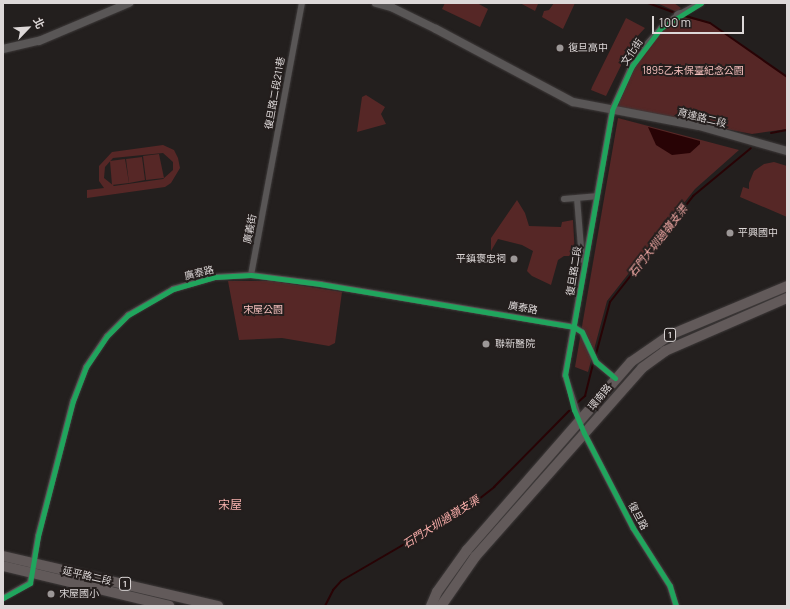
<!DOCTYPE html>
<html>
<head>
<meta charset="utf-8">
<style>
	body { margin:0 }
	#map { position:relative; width:790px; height:609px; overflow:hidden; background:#231f1e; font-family:Manrope,"Noto Sans TC",sans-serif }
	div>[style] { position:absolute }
	.green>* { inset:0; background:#562726 }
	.water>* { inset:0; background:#280305 }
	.stream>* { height:2px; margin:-1px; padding:0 1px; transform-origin:1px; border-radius:1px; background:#280305 }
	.roads { filter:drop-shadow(0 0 1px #3e3a3a) drop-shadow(0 0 1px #3e3a3a) }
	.minor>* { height:6px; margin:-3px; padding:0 3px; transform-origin:3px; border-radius:3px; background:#595656 }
	.tertiary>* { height:8px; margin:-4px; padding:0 4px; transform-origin:4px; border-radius:4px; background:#595656 }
	.primary>* { height:10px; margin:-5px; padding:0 5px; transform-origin:5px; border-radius:5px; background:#625a5a }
	.cycleway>* { height:5px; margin:-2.5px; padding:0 2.5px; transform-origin:2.5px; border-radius:2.5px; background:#20a55d }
	.dots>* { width:11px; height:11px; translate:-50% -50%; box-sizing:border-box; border:2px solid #241e1d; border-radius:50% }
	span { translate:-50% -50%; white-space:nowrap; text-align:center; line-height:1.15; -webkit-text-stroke:4px #241e1d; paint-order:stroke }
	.shield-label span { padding:1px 3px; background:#241e1d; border:1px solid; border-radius:3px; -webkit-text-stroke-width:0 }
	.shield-label { font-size:9px; color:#ddd8d8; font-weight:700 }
	.poi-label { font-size:10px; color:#ddd8d8 }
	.left { translate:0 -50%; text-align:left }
	.right { translate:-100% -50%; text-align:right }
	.street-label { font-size:10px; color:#ddd8d8 }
	.park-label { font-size:10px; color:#f6c1be }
	.water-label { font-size:11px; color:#feb1ad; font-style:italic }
	.quarter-label { font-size:12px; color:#f5b1ad }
	.frame { position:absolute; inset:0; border:4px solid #ddd8d8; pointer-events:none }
	.north { position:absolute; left:8px; top:8px; width:40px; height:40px; -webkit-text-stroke:3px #241e1d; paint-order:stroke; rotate:65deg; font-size:11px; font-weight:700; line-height:16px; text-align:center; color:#ddd8d8 }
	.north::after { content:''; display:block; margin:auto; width:14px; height:18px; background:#ddd8d8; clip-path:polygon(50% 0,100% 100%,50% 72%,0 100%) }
	.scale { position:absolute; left:652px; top:16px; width:92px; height:18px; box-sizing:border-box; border:2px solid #ddd8d8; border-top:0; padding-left:5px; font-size:12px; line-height:14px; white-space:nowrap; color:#ddd8d8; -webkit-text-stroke:3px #241e1d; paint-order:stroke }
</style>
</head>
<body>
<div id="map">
	<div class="green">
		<i style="clip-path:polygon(445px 3px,477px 3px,488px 9px,480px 27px,442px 9px)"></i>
		<i style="clip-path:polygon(520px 3px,537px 3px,538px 4px,535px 11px)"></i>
		<i style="clip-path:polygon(554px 3px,575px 3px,563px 29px,542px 17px,544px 11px,549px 10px)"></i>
		<i style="clip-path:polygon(657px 3px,674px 3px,681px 8px,677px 12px)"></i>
		<i style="clip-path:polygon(682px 17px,710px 23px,787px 77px,787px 129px,752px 134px,617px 108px,632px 66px,661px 28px)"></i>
		<i style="clip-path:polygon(626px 18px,645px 28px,633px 41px,606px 96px,591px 90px,592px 87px)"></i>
		<i style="clip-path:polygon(366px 95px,385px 107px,381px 114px,386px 124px,357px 132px,362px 97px)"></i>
		<i style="clip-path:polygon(618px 118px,739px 150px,695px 189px,607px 301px,588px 372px,575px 367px)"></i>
		<i style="clip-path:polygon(evenodd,163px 145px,174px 150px,178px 158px,180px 168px,171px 183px,165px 187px,87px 198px,87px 190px,104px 188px,99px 181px,99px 166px,112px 152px,163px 145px,163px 153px,173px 162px,173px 170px,163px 179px,114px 186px,104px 178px,105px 167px,113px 158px,163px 153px)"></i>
		<i style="clip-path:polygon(159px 154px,164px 178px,146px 180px,143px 156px)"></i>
		<i style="clip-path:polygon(142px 157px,145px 180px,129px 183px,126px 159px)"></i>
		<i style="clip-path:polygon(125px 159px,129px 183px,112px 185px,110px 161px)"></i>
		<i style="clip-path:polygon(774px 162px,787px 166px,787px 217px,740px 197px,743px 187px,749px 189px,749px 183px,754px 171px,764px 164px)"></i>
		<i style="clip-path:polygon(517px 200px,525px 213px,529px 226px,561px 227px,562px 222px,573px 220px,575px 256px,564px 256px,558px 260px,551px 285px,532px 276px,527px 271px,533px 251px,522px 245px,498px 239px,491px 251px,491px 238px)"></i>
		<i style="clip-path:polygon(228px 281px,272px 281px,342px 292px,335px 343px,329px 346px,282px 338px,239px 340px)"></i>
	</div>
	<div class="water">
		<i style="clip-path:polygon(648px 127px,700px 141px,700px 144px,690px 153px,672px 155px,656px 145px)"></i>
	</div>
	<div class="stream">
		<i style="left:648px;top:3px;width:30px;rotate:20deg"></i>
		<i style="left:682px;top:15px;width:29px;rotate:16deg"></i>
		<i style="left:710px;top:23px;width:94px;rotate:35deg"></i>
		<i style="left:771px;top:133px;width:16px;rotate:-11deg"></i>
		<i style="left:596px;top:354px;width:54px;rotate:-74.9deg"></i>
		<i style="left:610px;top:302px;width:135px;rotate:-51.9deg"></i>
		<i style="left:693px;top:196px;width:75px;rotate:-39.6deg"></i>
		<i style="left:577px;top:403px;width:11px;rotate:-41deg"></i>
		<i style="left:585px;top:396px;width:34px;rotate:-76deg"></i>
		<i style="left:325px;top:606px;width:18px;rotate:-63deg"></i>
		<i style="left:333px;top:590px;width:12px;rotate:-48deg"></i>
		<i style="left:341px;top:581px;width:149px;rotate:-30.2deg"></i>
		<i style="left:470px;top:506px;width:31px;rotate:-38deg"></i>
		<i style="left:494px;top:487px;width:107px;rotate:-45.4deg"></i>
	</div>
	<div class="roads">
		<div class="minor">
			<i style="left:680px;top:14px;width:24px;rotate:-28deg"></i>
			<i style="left:577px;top:198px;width:62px;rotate:85.4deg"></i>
			<i style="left:564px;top:199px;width:32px;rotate:-5deg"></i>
			<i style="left:251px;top:275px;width:277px;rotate:-79.4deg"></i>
			<i style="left:580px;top:422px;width:49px;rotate:-107.7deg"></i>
			<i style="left:565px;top:375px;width:269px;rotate:-79.9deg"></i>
			<i style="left:612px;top:110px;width:44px;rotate:-65.8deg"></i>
			<i style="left:630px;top:70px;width:23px;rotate:-59deg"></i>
			<i style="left:642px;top:50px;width:29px;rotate:-49deg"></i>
			<i style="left:661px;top:28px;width:21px;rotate:-37deg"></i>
			<i style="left:584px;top:433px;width:107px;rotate:62.7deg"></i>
			<i style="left:633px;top:528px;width:69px;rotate:57.5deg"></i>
			<i style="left:670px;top:586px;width:21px;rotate:73deg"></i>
			<i style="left:3px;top:598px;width:31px;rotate:-29deg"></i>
			<i style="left:30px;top:583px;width:48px;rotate:-80.3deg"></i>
			<i style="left:38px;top:536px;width:139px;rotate:-75.5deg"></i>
			<i style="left:73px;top:401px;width:36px;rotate:-69deg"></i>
			<i style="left:86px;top:367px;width:37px;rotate:-56deg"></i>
			<i style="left:107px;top:336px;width:30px;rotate:-45deg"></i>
			<i style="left:128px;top:315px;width:52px;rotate:-30deg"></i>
			<i style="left:173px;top:289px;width:44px;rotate:-15.9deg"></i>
			<i style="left:215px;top:277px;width:36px;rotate:-3deg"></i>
			<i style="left:251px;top:275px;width:70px;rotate:7.4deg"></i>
			<i style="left:320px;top:284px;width:258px;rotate:9.6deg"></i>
			<i style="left:574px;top:327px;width:9px;rotate:32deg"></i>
			<i style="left:582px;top:332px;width:33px;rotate:65deg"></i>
			<i style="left:596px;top:362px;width:25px;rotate:40deg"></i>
		</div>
		<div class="tertiary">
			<i style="left:376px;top:3px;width:16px;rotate:15deg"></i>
			<i style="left:391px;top:7px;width:50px;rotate:26.1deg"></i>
			<i style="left:436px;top:29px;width:155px;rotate:28.1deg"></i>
			<i style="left:573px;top:102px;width:128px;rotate:10.8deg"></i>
			<i style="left:699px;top:126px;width:91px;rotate:15.9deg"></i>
			<i style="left:678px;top:15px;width:2px;rotate:-27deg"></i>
			<i style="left:3px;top:49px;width:37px;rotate:-13deg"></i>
			<i style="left:39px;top:41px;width:98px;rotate:-22.9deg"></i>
		</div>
		<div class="primary">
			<i style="left:3px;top:556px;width:221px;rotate:13.1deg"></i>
			<i style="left:3px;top:566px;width:171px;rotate:13.5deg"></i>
			<i style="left:431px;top:606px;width:15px;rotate:-67deg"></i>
			<i style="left:437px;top:592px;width:52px;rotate:-54.5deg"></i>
			<i style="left:467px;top:550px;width:249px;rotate:-48.9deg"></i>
			<i style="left:631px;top:362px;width:47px;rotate:-34.7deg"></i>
			<i style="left:670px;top:335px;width:127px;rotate:-22.7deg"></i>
			<i style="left:441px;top:606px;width:60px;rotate:-55.2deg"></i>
			<i style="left:475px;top:557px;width:252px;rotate:-48.5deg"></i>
			<i style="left:642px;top:368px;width:29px;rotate:-36deg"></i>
			<i style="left:665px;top:351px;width:133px;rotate:-23.5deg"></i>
		</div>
	</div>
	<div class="cycleway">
		<i style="left:3px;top:598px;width:31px;rotate:-29deg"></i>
		<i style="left:30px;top:583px;width:48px;rotate:-80.3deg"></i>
		<i style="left:38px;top:536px;width:139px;rotate:-75.5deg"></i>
		<i style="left:73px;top:401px;width:36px;rotate:-69deg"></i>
		<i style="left:86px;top:367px;width:37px;rotate:-56deg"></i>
		<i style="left:107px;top:336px;width:30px;rotate:-45deg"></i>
		<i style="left:128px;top:315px;width:52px;rotate:-30deg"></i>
		<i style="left:173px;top:289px;width:44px;rotate:-15.9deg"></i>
		<i style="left:215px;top:277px;width:36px;rotate:-3deg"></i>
		<i style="left:251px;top:275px;width:70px;rotate:7.4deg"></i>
		<i style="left:320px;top:284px;width:258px;rotate:9.6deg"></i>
		<i style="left:574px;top:327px;width:9px;rotate:32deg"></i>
		<i style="left:582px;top:332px;width:33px;rotate:65deg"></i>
		<i style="left:596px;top:362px;width:25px;rotate:40deg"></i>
		<i style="left:676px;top:606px;width:21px;rotate:-107deg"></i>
		<i style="left:670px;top:586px;width:69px;rotate:-122.5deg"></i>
		<i style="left:633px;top:528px;width:107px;rotate:-117.3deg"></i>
		<i style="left:584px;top:433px;width:25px;rotate:-113deg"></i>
		<i style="left:574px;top:410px;width:36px;rotate:-104deg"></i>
		<i style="left:565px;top:375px;width:269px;rotate:-79.9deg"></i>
		<i style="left:612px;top:110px;width:48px;rotate:-65.6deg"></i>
		<i style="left:632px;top:66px;width:48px;rotate:-52.7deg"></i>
		<i style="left:661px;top:28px;width:47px;rotate:-32deg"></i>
	</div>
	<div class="dots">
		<i style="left:560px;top:48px;background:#9c9797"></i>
		<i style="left:730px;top:233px;background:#9c9797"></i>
		<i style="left:514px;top:259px;background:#9c9797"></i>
		<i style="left:486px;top:344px;background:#9c9797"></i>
		<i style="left:51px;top:594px;background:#9c9797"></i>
	</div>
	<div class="shield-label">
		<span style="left:670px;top:335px">1</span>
		<span style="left:125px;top:584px">1</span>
	</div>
	<div class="poi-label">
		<span class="left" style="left:568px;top:48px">復旦高中</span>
		<span class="left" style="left:738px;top:233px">平興國中</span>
		<span class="right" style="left:506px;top:259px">平鎮褒忠祠</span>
		<span class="left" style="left:495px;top:344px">聯新醫院</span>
		<span class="left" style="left:59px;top:594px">宋屋國小</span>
	</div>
	<div class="street-label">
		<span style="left:632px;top:52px;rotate:-56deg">文化街</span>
		<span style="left:275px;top:93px;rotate:-80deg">復旦路二段211巷</span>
		<span style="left:702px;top:118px;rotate:14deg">育達路二段</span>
		<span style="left:250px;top:229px;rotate:-79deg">廣義街</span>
		<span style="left:574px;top:271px;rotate:-81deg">復旦路二段</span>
		<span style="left:199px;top:273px;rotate:-14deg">廣泰路</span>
		<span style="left:523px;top:308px;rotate:10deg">廣泰路</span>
		<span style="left:600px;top:397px;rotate:-51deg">環南路</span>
		<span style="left:638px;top:516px;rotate:62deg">復旦路</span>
		<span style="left:87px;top:576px;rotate:13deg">延平路二段</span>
	</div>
	<div class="park-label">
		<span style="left:693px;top:71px">1895乙未保臺紀念公園</span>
		<span style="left:263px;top:310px">宋屋公園</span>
	</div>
	<div class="water-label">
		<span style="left:658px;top:241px;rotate:-52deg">石門大圳過嶺支渠</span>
		<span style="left:441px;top:522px;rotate:-32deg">石門大圳過嶺支渠</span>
	</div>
	<div class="quarter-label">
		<span style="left:230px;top:505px">宋屋</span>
	</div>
	<div class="frame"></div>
	<div class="north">北</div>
	<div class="scale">100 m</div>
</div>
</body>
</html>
